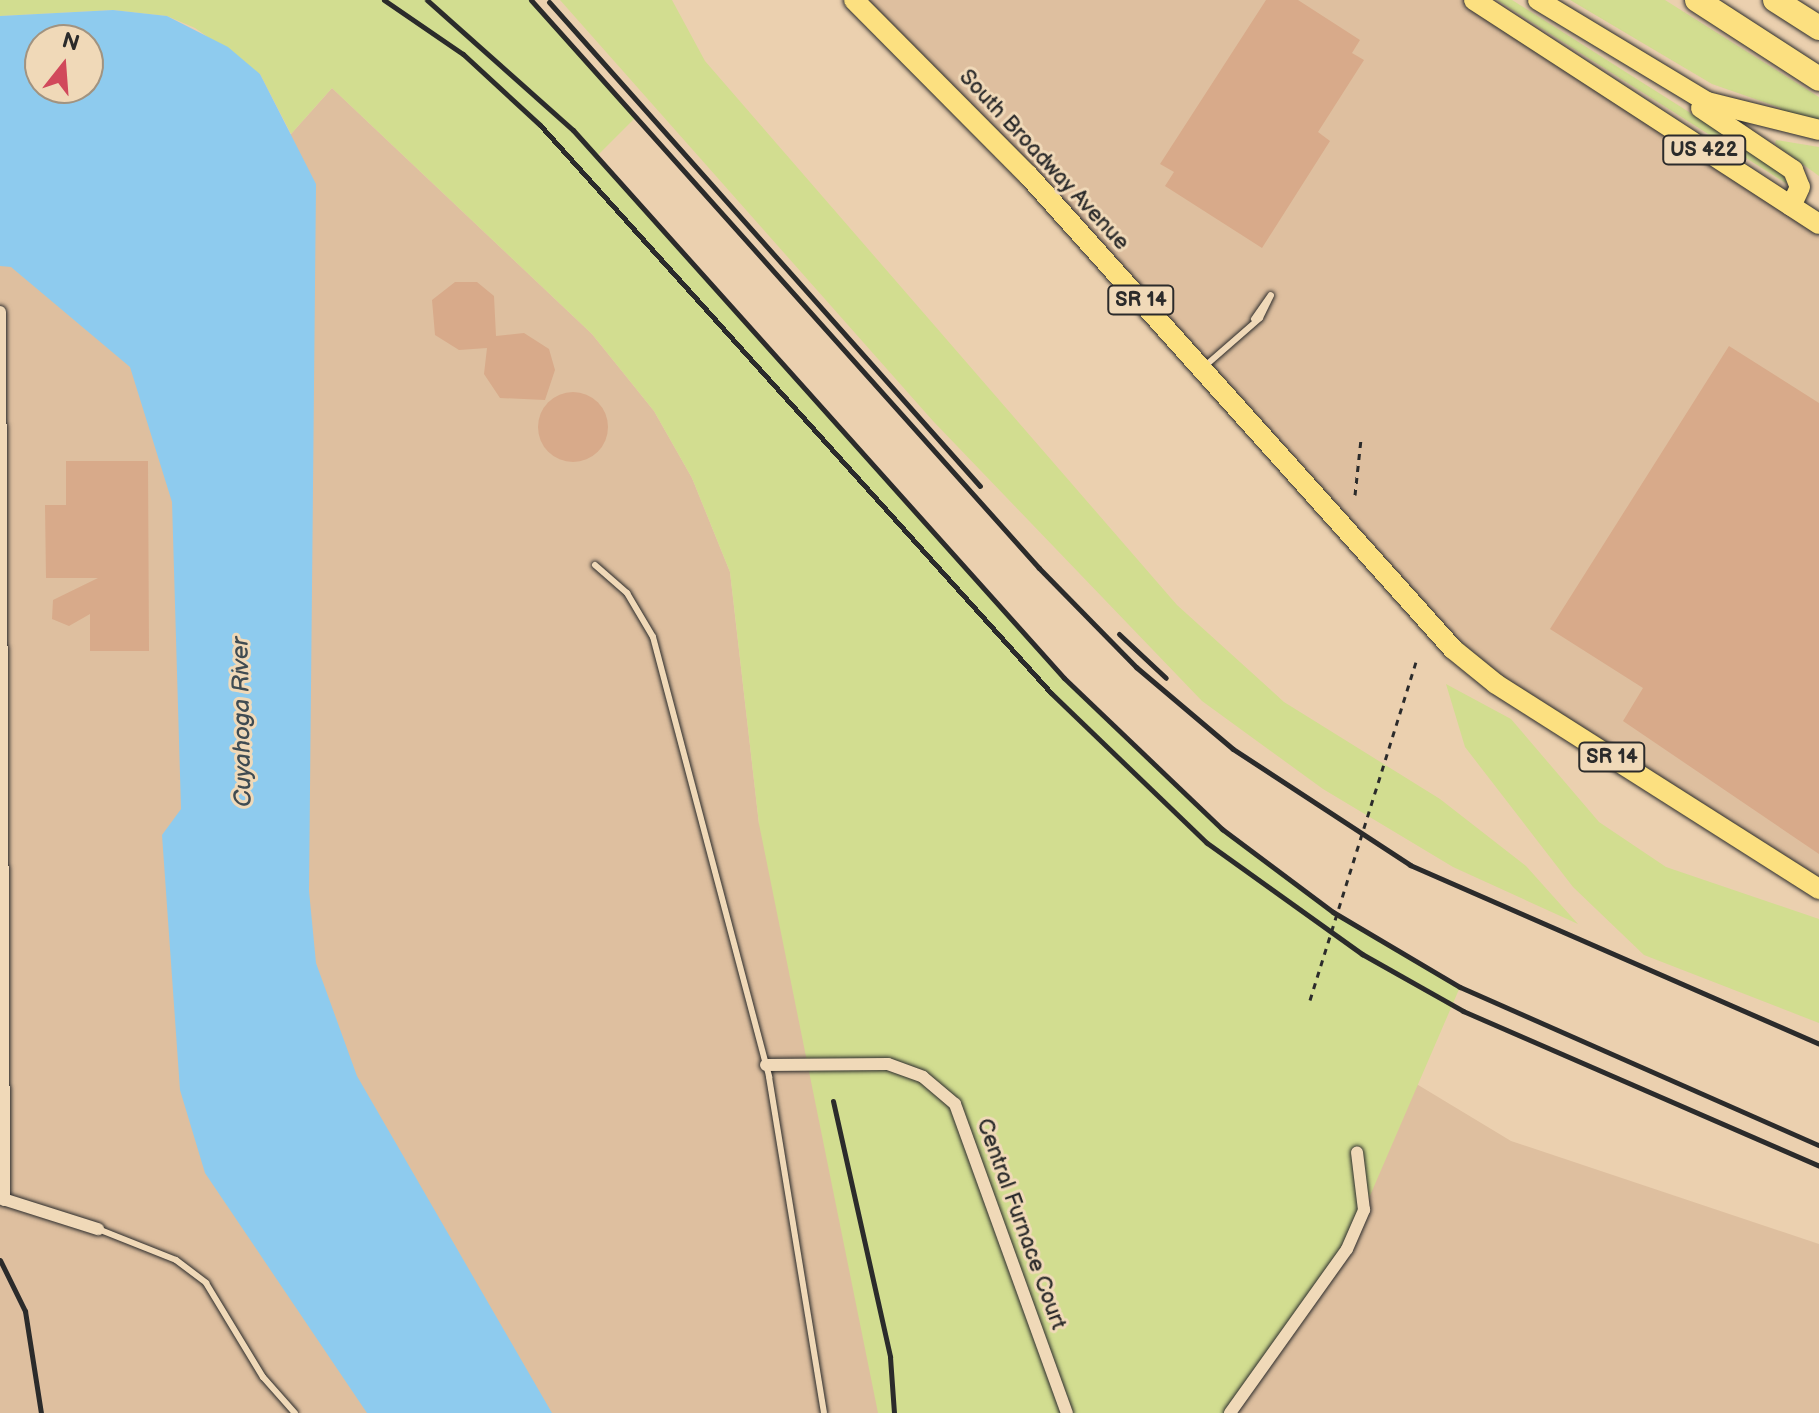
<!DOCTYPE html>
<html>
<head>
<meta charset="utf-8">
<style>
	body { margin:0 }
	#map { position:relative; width:1819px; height:1413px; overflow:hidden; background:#ebd0af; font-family:"Balsamiq Sans",sans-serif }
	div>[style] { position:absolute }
	.built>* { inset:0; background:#debf9f }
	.green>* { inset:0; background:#d2dd90 }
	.water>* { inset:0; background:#8ecbee }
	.building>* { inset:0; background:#d8aa8a }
	.round { border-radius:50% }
	.path>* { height:3px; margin-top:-1.5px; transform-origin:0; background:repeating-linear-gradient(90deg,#2b2b2b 0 6px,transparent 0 12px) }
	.roads { filter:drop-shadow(0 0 2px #2b2b2b) drop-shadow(0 0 2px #2b2b2b) }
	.lane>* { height:6px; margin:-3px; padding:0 3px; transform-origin:3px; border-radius:3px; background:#f0d9b8 }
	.street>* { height:12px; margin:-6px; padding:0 6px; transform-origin:6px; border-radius:6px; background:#f0d9b8 }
	.primary>* { height:20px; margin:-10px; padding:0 10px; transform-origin:10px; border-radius:10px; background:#fce080 }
	.highway>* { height:24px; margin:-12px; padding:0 12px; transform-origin:12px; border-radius:12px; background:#fce080 }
	.rail>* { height:5px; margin:-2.5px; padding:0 2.5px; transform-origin:2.5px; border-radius:2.5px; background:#2b2b2b }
	.path-bridge>* { height:3px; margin-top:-1.5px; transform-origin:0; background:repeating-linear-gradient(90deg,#2b2b2b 0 6px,transparent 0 12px) }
	span { translate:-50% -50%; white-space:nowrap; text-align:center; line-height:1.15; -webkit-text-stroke:6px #f0d9b8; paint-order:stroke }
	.shield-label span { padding:2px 6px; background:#f0d9b8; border:2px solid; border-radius:6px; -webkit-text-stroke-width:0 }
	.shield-label { font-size:20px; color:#2b2b2b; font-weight:700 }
	.street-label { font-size:22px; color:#2b2b2b }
	.water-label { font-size:24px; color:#3f4b52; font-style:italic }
	.north { position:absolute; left:24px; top:24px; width:80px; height:80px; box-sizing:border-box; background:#f0d9b8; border:2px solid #a19380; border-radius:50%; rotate:17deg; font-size:22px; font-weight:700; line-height:32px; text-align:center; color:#2b2b2b }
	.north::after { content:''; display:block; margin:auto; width:28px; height:36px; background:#d1495b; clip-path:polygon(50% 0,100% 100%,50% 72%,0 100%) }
</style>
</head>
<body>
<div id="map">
	<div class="built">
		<i style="clip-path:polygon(854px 0,1474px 0,1819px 224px,1819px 889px,1496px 684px)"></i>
		<i style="clip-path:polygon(332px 88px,592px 334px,654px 411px,692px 478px,730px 572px,759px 824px,1133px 913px,1511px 1141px,1819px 1244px,1819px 1413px,0 1413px,0 266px,291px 134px)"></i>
	</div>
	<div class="green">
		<i style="clip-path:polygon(0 0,530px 0,635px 118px,596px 157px,1064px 678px,1222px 829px,1333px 912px,1460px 987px,1347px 1249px,1230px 1413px,878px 1413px,759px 824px,730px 572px,692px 478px,654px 411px,592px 334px,332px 88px,291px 134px,260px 74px,195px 28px,167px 16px,113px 10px,0 16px)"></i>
		<i style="clip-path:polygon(560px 0,672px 0,705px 61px,1177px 605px,1284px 702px,1440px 799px,1526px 866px,1578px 924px,1453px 867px,1323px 789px,1202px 701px,933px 421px)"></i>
		<i style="clip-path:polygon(1497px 0,1512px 0,1782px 171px,1787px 184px)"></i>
		<i style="clip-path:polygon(1570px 0,1665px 0,1819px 97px,1819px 121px,1780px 114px,1781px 108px,1712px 84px)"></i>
		<i style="clip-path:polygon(1776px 140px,1819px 147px,1819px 176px,1775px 144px)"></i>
		<i style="clip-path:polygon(1446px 684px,1511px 719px,1599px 822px,1666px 867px,1819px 919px,1819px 1023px,1644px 955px,1573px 887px,1465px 747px)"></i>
	</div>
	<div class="water">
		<i style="clip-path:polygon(evenodd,113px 10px,167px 16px,228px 47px,260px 74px,316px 184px,309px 891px,316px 963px,357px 1076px,552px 1413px,367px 1413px,205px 1173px,180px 1090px,162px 835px,181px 809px,172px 502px,130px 367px,11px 267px,0 266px,0 16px,113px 10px,40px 40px,88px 40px,88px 88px,40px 88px,40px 40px)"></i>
	</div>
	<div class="building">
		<i style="clip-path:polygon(1266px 0,1298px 0,1360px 40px,1352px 53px,1364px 60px,1318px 132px,1330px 141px,1262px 248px,1165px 186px,1174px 172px,1160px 164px)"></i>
		<i style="clip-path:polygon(455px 282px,477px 282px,494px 296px,496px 336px,524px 333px,549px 349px,555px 370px,545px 400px,500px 398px,484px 374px,487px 348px,459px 350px,435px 335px,432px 300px)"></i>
		<i style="clip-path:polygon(1729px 346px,1819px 403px,1819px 854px,1623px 721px,1643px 688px,1550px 629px)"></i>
		<i class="round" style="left:538px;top:392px;width:70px;height:70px"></i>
		<i style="clip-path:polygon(66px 461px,148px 461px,149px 651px,90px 651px,90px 614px,69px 626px,52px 619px,53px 600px,98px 578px,46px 578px,45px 505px,66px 505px)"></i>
	</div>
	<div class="path">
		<i style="left:1355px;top:495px;width:56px;rotate:-83.9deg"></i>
	</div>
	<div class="roads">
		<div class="lane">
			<i style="left:1254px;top:319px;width:29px;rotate:-55deg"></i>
			<i style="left:1205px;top:366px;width:73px;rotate:-41.1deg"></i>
			<i style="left:1260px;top:318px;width:25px;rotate:-64deg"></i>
			<i style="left:595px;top:565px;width:43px;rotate:41.2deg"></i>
			<i style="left:627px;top:593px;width:51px;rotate:59.4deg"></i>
			<i style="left:653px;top:637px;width:455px;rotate:75.2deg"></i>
			<i style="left:769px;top:1077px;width:340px;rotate:80.7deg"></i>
			<i style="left:98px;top:1229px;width:84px;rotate:21.7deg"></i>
			<i style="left:176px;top:1260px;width:38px;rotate:37deg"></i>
			<i style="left:206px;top:1283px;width:110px;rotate:58.8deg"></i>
			<i style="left:263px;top:1377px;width:48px;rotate:48.4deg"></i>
		</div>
		<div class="street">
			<i style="left:0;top:312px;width:888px;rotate:89.74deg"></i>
			<i style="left:766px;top:1065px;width:122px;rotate:-0.5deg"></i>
			<i style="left:888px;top:1064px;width:37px;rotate:20deg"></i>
			<i style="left:923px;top:1077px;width:42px;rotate:40.2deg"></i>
			<i style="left:955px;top:1104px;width:329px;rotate:70.1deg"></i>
			<i style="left:0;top:1198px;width:103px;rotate:17.6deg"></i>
			<i style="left:1230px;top:1413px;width:201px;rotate:-54.5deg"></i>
			<i style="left:1347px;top:1249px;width:43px;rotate:-66.4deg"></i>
			<i style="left:1364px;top:1210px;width:58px;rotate:-96.9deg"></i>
		</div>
		<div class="primary">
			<i style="left:854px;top:0;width:247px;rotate:45.2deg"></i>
			<i style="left:1028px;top:175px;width:637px;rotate:48.12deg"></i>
			<i style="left:1453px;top:649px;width:55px;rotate:39.1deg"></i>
			<i style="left:1496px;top:684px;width:383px;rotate:32.4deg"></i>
			<i style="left:1474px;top:0;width:411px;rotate:33deg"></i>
			<i style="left:1538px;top:0;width:197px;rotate:31.1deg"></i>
			<i style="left:1707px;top:102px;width:115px;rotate:14deg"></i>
			<i style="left:1701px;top:108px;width:111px;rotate:34deg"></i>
			<i style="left:1793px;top:170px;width:18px;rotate:68deg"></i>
			<i style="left:1800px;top:187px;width:21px;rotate:115deg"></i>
		</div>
		<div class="highway">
			<i style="left:1697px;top:0;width:145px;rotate:32.9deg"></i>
			<i style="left:1775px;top:0;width:52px;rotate:32.5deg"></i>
		</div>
	</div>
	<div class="rail">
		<i style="left:384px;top:0;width:96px;rotate:34.4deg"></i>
		<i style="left:463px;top:54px;width:105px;rotate:42.7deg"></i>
		<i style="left:540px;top:125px;width:764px;rotate:48.02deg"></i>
		<i style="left:1051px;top:693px;width:216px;rotate:43.9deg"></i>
		<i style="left:1207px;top:843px;width:191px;rotate:35.6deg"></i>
		<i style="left:1362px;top:954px;width:116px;rotate:29.4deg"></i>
		<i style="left:1463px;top:1011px;width:388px;rotate:23.5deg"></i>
		<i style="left:427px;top:0;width:195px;rotate:41.7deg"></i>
		<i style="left:573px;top:130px;width:736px;rotate:48.14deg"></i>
		<i style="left:1064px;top:678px;width:219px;rotate:43.7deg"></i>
		<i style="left:1222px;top:829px;width:139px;rotate:36.8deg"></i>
		<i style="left:1333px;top:912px;width:147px;rotate:30.6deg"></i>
		<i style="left:1460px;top:987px;width:392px;rotate:23.8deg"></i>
		<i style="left:531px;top:0;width:762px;rotate:48.19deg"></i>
		<i style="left:1039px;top:568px;width:139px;rotate:45.6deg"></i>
		<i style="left:1136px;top:667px;width:127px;rotate:40.2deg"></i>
		<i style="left:1233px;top:749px;width:212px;rotate:33.2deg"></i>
		<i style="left:1410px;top:865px;width:446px;rotate:23.6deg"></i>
		<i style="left:549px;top:2px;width:648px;rotate:48.32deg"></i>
		<i style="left:1119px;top:634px;width:64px;rotate:43.1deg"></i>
		<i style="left:833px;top:1101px;width:262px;rotate:77.4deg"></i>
		<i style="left:890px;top:1357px;width:56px;rotate:85.9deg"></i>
		<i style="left:0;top:1260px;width:57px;rotate:63.9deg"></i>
		<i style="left:25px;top:1311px;width:103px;rotate:81.1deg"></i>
	</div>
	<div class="path-bridge">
		<i style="left:1310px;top:1000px;width:357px;rotate:-72.6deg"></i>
	</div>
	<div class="shield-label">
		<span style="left:1704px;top:150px">US 422</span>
		<span style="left:1141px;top:300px">SR 14</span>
		<span style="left:1612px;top:757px">SR 14</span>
	</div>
	<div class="street-label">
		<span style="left:1044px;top:160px;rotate:47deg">South Broadway Avenue</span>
		<span style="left:1021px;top:1224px;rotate:70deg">Central Furnace Court</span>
	</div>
	<div class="water-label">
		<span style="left:242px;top:722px;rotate:-91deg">Cuyahoga River</span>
	</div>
	<div class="north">N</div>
</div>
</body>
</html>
